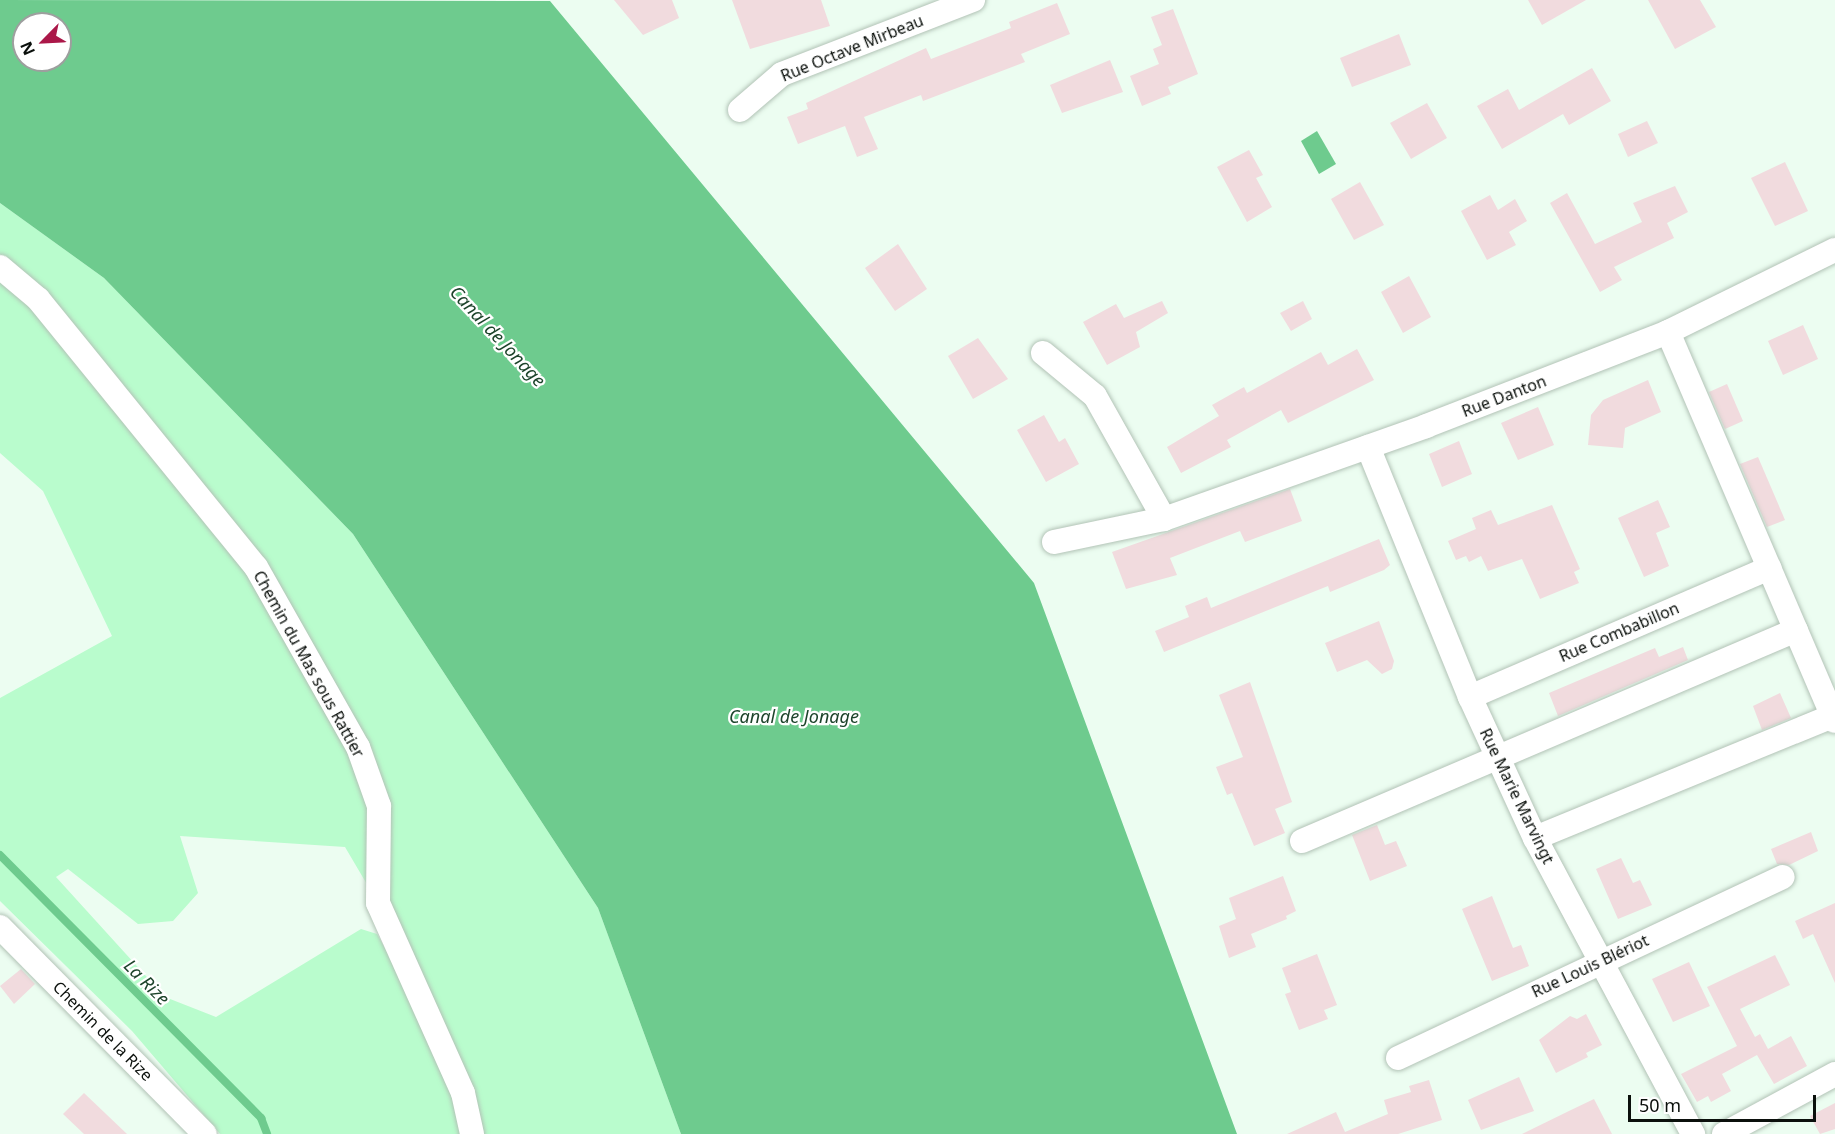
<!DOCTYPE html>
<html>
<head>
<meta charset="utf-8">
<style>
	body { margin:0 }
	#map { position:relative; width:1835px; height:1134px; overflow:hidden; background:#ecfdf1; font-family:"Noto Sans",sans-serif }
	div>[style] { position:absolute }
	.green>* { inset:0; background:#b9fccd }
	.water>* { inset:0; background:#6ecb8e }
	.stream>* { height:8px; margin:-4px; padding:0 4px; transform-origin:4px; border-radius:4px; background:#6ecb8e }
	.building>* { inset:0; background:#f1dbde }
	.roads { filter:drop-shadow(0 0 2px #b2c3b6) drop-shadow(0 0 2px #b2c3b6) }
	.street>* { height:24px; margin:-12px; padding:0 12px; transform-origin:12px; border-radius:12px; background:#fff }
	span { translate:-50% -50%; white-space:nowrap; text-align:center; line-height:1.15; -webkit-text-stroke:4.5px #fff; paint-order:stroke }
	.street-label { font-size:16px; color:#0b100c }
	.water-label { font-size:18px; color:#1d442b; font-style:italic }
	.north { position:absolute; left:12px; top:12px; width:60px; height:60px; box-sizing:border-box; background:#fff; border:2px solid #9d9f9e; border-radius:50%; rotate:246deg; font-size:16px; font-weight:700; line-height:24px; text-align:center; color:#0b100c }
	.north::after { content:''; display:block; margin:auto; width:21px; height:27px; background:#ab1849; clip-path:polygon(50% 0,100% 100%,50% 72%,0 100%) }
	.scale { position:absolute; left:1628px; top:1095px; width:188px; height:27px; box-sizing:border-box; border:3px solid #0b100c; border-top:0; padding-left:8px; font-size:18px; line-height:21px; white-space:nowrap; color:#0b100c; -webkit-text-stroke:4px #fff; paint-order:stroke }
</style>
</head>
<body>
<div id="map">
	<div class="green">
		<i style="clip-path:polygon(0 203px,104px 278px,353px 534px,598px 908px,681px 1134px,472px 1134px,378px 903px,345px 847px,180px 836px,198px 893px,173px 921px,138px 924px,68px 869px,56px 877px,165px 997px,216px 1017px,361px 929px,377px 934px,407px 987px,457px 1108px,463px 1134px,220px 1134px,132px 1031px,0 901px,0 698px,112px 636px,43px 491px,0 453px)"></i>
	</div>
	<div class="water">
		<i style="clip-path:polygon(evenodd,0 0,550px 1px,1034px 583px,1237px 1134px,681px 1134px,598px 908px,353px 534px,104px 278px,0 203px,0 0,24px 24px,60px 24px,60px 60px,24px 60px,24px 24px)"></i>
		<i style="clip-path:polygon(1317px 131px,1336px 164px,1319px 174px,1301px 141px)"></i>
	</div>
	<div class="stream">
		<i style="left:0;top:855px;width:371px;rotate:45.2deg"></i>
		<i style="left:261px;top:1118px;width:17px;rotate:69deg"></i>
	</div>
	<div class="building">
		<i style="clip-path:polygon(614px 0,672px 0,679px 18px,643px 35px)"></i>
		<i style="clip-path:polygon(732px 0,821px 0,830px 26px,750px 49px)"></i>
		<i style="clip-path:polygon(1528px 0,1586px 0,1542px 25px)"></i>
		<i style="clip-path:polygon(1648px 0,1700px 0,1716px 27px,1675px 49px)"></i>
		<i style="clip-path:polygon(1057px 3px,1070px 34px,1021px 54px,1025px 62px,923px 101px,921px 95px,864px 117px,878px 149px,857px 157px,845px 126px,798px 144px,787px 117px,808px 109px,806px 103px,926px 48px,931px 59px,1011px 28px,1009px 22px)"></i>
		<i style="clip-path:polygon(1173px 9px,1198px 74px,1168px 87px,1171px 94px,1142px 106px,1130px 76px,1159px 64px,1153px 49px,1162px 45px,1151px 17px)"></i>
		<i style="clip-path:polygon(1399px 34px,1411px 65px,1352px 87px,1340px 58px)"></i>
		<i style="clip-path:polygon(1110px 60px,1123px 92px,1062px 113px,1050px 85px)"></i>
		<i style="clip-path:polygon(1592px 68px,1611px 101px,1569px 125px,1563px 114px,1502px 149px,1477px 106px,1508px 89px,1519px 110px)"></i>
		<i style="clip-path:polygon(1427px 103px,1447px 138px,1411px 159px,1390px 123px)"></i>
		<i style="clip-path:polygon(1647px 121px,1658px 143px,1628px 157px,1618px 134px)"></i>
		<i style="clip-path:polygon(1249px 150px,1263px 175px,1256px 178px,1272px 207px,1247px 222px,1217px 167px)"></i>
		<i style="clip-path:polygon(1785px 162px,1808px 211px,1775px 226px,1751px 178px)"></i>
		<i style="clip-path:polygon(1360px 182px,1384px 225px,1354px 240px,1331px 199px)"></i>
		<i style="clip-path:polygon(1675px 186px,1688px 212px,1667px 223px,1674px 238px,1614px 267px,1622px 280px,1600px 292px,1550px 203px,1567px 193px,1595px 244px,1642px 222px,1633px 203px)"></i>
		<i style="clip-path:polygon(1490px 195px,1498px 210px,1515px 199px,1527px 221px,1509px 232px,1516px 245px,1487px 260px,1461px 211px)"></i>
		<i style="clip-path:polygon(898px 244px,927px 289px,895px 311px,865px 268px)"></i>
		<i style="clip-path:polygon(1409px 276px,1431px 317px,1403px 333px,1381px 292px)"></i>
		<i style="clip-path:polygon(1162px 301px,1168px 313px,1136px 332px,1140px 347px,1107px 365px,1083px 322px,1116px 304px,1124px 318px)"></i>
		<i style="clip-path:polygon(1303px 301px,1312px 319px,1291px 331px,1280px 313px)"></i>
		<i style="clip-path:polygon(1803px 325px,1818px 359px,1783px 375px,1768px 341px)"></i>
		<i style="clip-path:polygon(978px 338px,1008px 379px,973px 399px,948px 356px)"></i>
		<i style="clip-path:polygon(1357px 349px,1374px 380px,1288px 423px,1281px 410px,1227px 440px,1231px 447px,1181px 473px,1167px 447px,1219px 416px,1212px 405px,1244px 387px,1247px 393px,1321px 352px,1328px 365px)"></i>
		<i style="clip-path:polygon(1648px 380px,1661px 412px,1625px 428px,1623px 448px,1588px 445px,1591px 415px,1603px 400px)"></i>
		<i style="clip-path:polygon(1727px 384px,1743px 421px,1725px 429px,1709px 392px)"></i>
		<i style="clip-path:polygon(1538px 407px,1554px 445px,1518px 460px,1501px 423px)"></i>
		<i style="clip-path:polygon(1044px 415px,1059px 442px,1065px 438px,1079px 464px,1046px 482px,1017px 430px)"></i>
		<i style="clip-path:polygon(1459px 441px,1472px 474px,1442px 487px,1429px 454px)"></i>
		<i style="clip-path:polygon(1758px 457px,1785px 520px,1767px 527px,1740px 464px)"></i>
		<i style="clip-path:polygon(1290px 489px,1302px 521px,1245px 542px,1240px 531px,1170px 558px,1177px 575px,1126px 589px,1112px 552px)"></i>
		<i style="clip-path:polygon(1658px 500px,1670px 527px,1656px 533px,1669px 566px,1644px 577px,1618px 518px)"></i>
		<i style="clip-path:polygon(1552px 505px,1580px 569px,1574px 572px,1579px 583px,1540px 599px,1522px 559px,1488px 571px,1481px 556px,1469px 562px,1466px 556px,1456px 560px,1448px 541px,1476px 529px,1472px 518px,1491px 510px,1498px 525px)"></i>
		<i style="clip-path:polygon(1379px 539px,1390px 565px,1384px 570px,1330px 592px,1328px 586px,1164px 652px,1155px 631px,1189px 617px,1185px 606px,1207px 597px,1211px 608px)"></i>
		<i style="clip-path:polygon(1379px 621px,1394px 661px,1392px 669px,1382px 674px,1367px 660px,1337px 672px,1325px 643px)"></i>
		<i style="clip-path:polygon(1683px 647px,1688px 660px,1558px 716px,1549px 693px,1655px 648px,1659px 657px)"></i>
		<i style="clip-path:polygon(1250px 682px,1292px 802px,1275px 809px,1285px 833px,1254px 846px,1232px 793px,1227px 795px,1216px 767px,1243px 757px,1219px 695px)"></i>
		<i style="clip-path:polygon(1780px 693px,1791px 718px,1762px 730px,1753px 706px)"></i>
		<i style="clip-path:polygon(1377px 825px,1385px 845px,1396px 841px,1407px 866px,1370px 881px,1352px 835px)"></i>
		<i style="clip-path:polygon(1811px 832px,1818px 851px,1789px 865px,1777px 864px,1771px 849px)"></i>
		<i style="clip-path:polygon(1621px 858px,1633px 883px,1640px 880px,1652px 905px,1618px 919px,1596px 869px)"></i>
		<i style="clip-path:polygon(1283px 876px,1296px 911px,1286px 916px,1287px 919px,1251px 934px,1256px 947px,1229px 958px,1219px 926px,1236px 919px,1229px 898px)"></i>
		<i style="clip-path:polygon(1492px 896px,1513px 948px,1521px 945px,1529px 966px,1492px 981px,1462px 909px)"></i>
		<i style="clip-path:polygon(1835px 903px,1835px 983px,1813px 934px,1803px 939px,1795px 921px)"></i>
		<i style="clip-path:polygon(1317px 954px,1337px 1005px,1324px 1010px,1328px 1019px,1299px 1030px,1285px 994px,1291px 992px,1282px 968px)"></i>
		<i style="clip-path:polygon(1775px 955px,1790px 985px,1740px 1009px,1755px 1037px,1760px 1034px,1768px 1049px,1791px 1036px,1807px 1066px,1774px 1084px,1757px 1055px,1722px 1074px,1731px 1091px,1711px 1102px,1708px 1096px,1697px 1102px,1681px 1074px,1737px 1046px,1707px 987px)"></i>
		<i style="clip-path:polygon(1689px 962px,1710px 1006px,1673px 1022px,1652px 979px)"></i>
		<i style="clip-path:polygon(21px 969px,35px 984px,14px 1004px,0 986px)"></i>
		<i style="clip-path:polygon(1586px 1014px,1602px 1045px,1586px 1053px,1588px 1057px,1556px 1073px,1539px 1040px,1570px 1016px,1577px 1019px)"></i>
		<i style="clip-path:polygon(1519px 1077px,1534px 1111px,1481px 1130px,1468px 1100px)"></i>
		<i style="clip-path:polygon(1429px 1080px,1442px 1120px,1398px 1134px,1287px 1134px,1336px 1112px,1345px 1132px,1388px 1114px,1384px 1100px,1411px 1092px,1409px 1086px)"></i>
		<i style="clip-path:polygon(84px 1093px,127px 1134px,84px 1134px,63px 1114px)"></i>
		<i style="clip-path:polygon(1594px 1099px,1612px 1134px,1522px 1134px,1571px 1110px)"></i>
		<i style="clip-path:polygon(1835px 1103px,1835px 1129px,1820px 1134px,1810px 1116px)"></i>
	</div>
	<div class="roads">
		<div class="street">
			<i style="left:740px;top:110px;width:55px;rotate:-40.6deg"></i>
			<i style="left:782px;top:74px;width:205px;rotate:-21.2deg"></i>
			<i style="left:0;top:267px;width:50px;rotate:40.1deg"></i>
			<i style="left:38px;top:299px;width:345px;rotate:50.9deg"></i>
			<i style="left:256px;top:567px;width:207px;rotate:60.5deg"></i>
			<i style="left:358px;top:747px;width:63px;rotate:70.4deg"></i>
			<i style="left:379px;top:806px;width:97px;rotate:90.6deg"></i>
			<i style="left:378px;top:903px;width:208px;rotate:65.9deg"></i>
			<i style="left:463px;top:1093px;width:42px;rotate:77.6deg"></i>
			<i style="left:1668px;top:332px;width:423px;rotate:66.8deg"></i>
			<i style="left:1043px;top:353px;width:67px;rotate:39.6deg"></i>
			<i style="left:1095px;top:396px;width:141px;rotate:60.7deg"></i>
			<i style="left:1368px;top:447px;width:270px;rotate:67.8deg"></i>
			<i style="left:1470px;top:697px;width:155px;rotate:65.3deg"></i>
			<i style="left:1535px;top:838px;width:336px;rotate:61.9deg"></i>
			<i style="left:1054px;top:542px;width:112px;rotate:-11.8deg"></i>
			<i style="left:1164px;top:519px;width:278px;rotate:-19.5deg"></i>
			<i style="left:1426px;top:426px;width:260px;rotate:-21.2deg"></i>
			<i style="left:1668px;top:332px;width:186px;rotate:-26.2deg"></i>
			<i style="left:1470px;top:697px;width:326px;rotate:-23.3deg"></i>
			<i style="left:1535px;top:838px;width:322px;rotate:-22.3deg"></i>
			<i style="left:1302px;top:841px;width:537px;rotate:-23.13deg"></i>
			<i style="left:0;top:927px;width:291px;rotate:45.3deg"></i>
			<i style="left:1398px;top:1058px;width:425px;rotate:-25.2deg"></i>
			<i style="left:1724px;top:1134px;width:126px;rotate:-28.4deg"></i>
		</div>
	</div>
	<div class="street-label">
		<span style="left:852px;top:48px;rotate:-22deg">Rue Octave Mirbeau</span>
		<span style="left:1504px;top:396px;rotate:-21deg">Rue Danton</span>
		<span style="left:1619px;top:632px;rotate:-23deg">Rue Combabillon</span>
		<span style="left:309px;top:664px;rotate:61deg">Chemin du Mas sous Rattier</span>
		<span style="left:1517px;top:796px;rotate:64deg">Rue Marie Marvingt</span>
		<span style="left:1590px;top:966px;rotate:-25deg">Rue Louis Blériot</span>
		<span style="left:103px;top:1031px;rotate:45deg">Chemin de la Rize</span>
	</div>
	<div class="water-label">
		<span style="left:498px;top:336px;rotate:47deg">Canal de Jonage</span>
		<span style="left:794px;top:716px">Canal de Jonage</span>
		<span style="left:147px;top:982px;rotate:45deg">La Rize</span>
	</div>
	<div class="north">N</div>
	<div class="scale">50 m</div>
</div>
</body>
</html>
